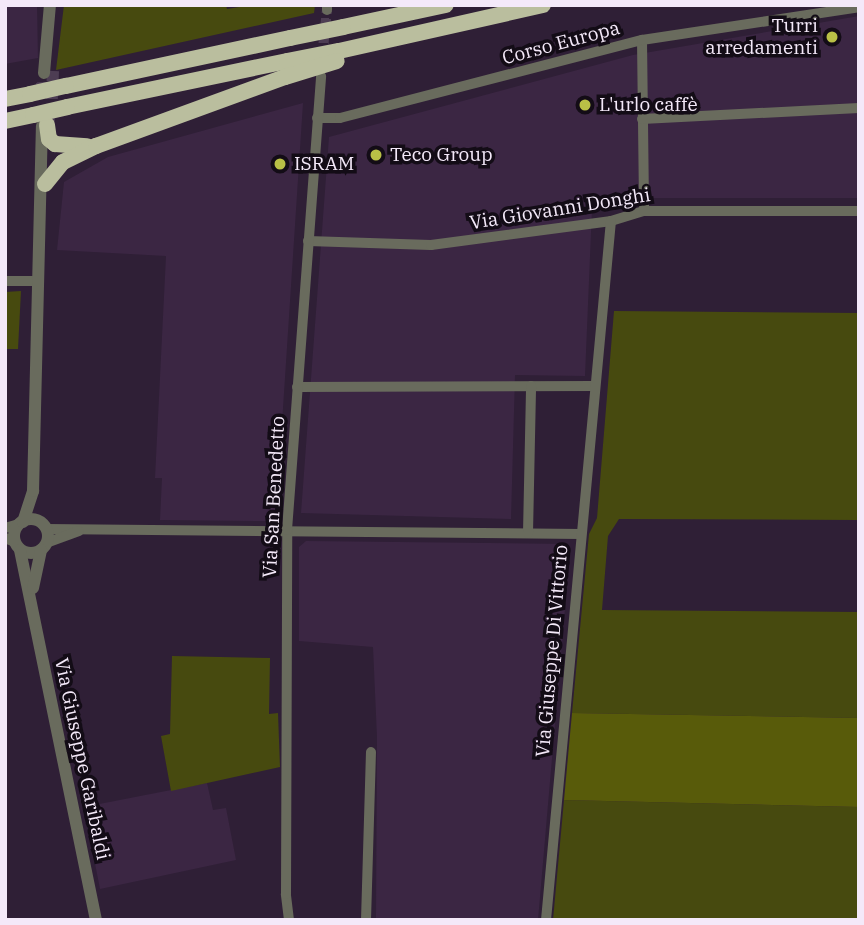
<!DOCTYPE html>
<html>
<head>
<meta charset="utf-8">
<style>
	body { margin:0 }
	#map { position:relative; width:864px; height:925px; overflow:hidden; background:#2f1f36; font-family:"IBM Plex Serif",serif }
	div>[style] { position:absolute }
	.built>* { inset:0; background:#3b2643 }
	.green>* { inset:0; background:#474a0f }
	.forest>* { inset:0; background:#585b0a }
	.minor-tunnel>* { height:10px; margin-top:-5px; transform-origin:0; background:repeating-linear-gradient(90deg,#4d3d53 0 10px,transparent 0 15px) }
	.tertiary-tunnel>* { height:12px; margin-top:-6px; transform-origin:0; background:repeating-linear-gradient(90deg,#4d3d53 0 12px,transparent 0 18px) }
	.trunk-tunnel>* { height:16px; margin-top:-8px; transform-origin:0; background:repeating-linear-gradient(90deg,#4d3d53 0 16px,transparent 0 24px) }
	.minor>* { height:10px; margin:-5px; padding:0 5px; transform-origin:5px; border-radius:5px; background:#696b5d }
	.tertiary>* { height:12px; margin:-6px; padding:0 6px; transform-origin:6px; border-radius:6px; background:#696b5d }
	.tertiary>.ring { margin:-6px; padding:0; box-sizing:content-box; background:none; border:12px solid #696b5d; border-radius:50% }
	.trunk>* { height:16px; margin:-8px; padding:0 8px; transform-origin:8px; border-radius:8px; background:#babe9e }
	.trunk-bridge>* { height:16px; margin:-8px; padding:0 8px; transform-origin:8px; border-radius:8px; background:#babe9e }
	.dots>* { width:19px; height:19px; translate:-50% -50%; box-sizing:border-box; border:4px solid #130c16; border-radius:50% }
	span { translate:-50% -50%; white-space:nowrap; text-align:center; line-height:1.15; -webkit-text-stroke:7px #130c16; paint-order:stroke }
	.poi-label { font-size:19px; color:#f4e9f9 }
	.right { translate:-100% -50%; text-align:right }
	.left { translate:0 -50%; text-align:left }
	.street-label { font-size:19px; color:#f4e9f9 }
	.frame { position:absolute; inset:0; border:7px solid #f4e9f9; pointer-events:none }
</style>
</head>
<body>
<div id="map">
	<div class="built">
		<i style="clip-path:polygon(5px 5px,37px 5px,38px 58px,5px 64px)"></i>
		<i style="clip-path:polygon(859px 16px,859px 198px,652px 198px,592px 209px,585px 376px,515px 375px,511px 519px,301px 513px,329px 137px,633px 55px)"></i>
		<i style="clip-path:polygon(303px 103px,276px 515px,266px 521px,160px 520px,162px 478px,155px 478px,166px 256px,57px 250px,64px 182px,108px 157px)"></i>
		<i style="clip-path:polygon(306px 541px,565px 544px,570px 550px,538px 920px,376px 920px,377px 737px,373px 647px,299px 641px,299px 547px)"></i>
		<i style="clip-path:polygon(207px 783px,213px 810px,226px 808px,236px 860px,100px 889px,84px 807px)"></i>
	</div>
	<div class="green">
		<i style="clip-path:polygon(64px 5px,226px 5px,227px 9px,251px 5px,315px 5px,314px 13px,56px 70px)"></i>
		<i style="clip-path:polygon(21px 291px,18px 349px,5px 349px,5px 292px)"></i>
		<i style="clip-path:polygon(614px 311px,859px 313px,859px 520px,619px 519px,608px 536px,602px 610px,859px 612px,859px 718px,572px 713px,589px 534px,597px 518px)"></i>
		<i style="clip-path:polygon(172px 656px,270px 658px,269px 714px,278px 713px,280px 767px,171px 791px,161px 736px,170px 734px)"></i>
		<i style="clip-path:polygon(564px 800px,859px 807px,859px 920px,553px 920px)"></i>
	</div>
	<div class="forest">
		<i style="clip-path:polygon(572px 713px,859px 718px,859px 807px,564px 800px)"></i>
	</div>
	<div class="minor-tunnel">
		<i style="left:322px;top:58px;width:48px;rotate:-84.1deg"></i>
	</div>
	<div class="tertiary-tunnel">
		<i style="left:51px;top:117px;width:46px;rotate:-87.5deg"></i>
	</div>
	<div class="trunk-tunnel">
		<i style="left:44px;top:82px;width:42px;rotate:85.9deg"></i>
	</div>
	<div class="minor">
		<i style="left:327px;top:10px;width:5px;rotate:-90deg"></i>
		<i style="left:642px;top:40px;width:171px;rotate:89.3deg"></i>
		<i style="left:317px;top:118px;width:23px"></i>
		<i style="left:340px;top:118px;width:312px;rotate:-14.5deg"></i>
		<i style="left:642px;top:40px;width:219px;rotate:-8.6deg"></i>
		<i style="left:642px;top:119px;width:217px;rotate:-2.9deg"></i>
		<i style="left:308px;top:241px;width:123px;rotate:1.9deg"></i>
		<i style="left:431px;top:245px;width:182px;rotate:-7.6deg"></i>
		<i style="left:611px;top:221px;width:34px;rotate:-17deg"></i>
		<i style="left:644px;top:211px;width:215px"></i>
		<i style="left:5px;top:281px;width:33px"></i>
		<i style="left:297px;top:387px;width:298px;rotate:-0.2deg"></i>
		<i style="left:5px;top:528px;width:15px;rotate:-16deg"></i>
		<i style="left:46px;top:529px;width:535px;rotate:0.54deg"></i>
		<i style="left:528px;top:533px;width:147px;rotate:-88.8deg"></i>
		<i style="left:5px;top:538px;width:11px;rotate:22deg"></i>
		<i style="left:46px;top:543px;width:35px;rotate:-20deg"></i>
		<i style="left:289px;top:920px;width:26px;rotate:-97deg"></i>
		<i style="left:286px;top:894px;width:364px;rotate:-89.8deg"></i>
		<i style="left:287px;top:530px;width:455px;rotate:-85.7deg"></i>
		<i style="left:366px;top:920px;width:168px;rotate:-88.3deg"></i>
		<i style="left:546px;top:920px;width:702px;rotate:-84.69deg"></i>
	</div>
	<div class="tertiary">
		<i style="left:44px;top:73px;width:68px;rotate:-85deg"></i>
		<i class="ring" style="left:14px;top:519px;width:22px;height:22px"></i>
		<i style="left:23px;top:522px;width:33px;rotate:-72deg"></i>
		<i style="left:33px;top:491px;width:365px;rotate:-88.6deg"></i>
		<i style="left:20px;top:550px;width:378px;rotate:78.4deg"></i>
		<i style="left:33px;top:588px;width:39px;rotate:-78deg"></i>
	</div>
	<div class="trunk">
		<i style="left:343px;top:27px;width:105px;rotate:-12.1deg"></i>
		<i style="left:339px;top:51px;width:209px;rotate:-12.7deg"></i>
		<i style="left:66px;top:86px;width:229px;rotate:-12.1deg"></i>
		<i style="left:5px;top:99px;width:25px;rotate:-11deg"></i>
		<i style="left:67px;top:107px;width:225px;rotate:-11.8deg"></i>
		<i style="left:5px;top:121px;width:29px;rotate:-12deg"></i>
		<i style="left:47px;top:125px;width:14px;rotate:82deg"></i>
		<i style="left:49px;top:139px;width:8px;rotate:40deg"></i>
		<i style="left:55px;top:144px;width:32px;rotate:4deg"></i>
		<i style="left:45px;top:184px;width:28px;rotate:-51deg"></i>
		<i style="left:63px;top:162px;width:37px;rotate:-26deg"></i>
		<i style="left:96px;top:146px;width:201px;rotate:-20.1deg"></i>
	</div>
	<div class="trunk-bridge">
		<i style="left:290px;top:38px;width:54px;rotate:-11.7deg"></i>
		<i style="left:287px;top:61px;width:53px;rotate:-10.9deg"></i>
		<i style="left:285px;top:77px;width:54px;rotate:-17.1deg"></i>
		<i style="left:30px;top:94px;width:37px;rotate:-13deg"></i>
		<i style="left:33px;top:115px;width:35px;rotate:-13deg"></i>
	</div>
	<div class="dots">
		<i style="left:832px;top:37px;background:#b9c046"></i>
		<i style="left:585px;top:105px;background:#b9c046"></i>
		<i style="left:376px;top:155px;background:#b9c046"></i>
		<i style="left:280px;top:164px;background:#b9c046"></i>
	</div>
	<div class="poi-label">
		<span class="right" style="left:818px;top:37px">Turri<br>arredamenti</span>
		<span class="left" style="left:599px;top:105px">L'urlo caffè</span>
		<span class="left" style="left:390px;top:155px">Teco Group</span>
		<span class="left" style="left:294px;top:164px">ISRAM</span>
	</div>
	<div class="street-label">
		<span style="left:561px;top:43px;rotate:-15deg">Corso Europa</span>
		<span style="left:560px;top:209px;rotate:-9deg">Via Giovanni Donghi</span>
		<span style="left:274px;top:497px;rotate:-87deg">Via San Benedetto</span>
		<span style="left:552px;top:651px;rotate:-85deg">Via Giuseppe Di Vittorio</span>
		<span style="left:82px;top:759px;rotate:78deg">Via Giuseppe Garibaldi</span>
	</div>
	<div class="frame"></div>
</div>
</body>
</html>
